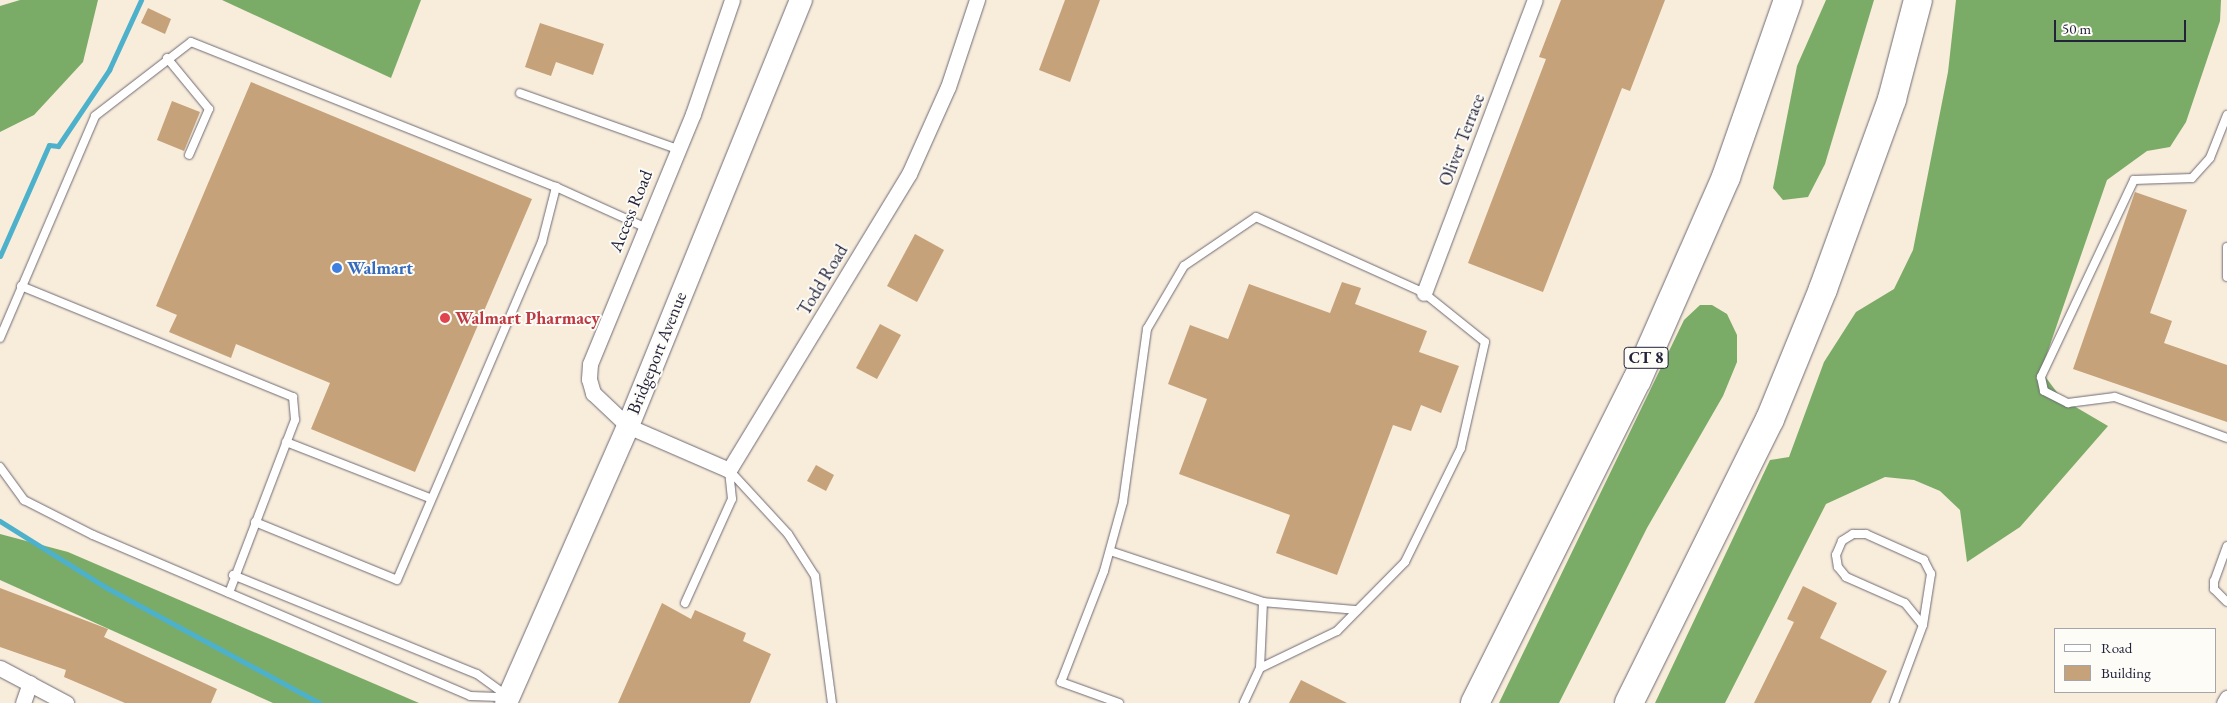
<!DOCTYPE html>
<html>
<head>
<meta charset="utf-8">
<style>
	body { margin:0 }
	#map { position:relative; width:2227px; height:703px; overflow:hidden; background:#f8ecdb; font-family:"EB Garamond",serif }
	div>[style] { position:absolute }
	.forest>* { inset:0; background:#7aac67 }
	.stream>* { height:5px; margin:-2.5px; padding:0 2.5px; transform-origin:2.5px; border-radius:2.5px; background:#4db1cc }
	.building>* { inset:0; background:#c5a27a }
	.roads { filter:drop-shadow(0 0 1px #6d6973) drop-shadow(0 0 1px #6d6973) }
	.lane>* { height:8px; margin:-4px; padding:0 4px; transform-origin:4px; border-radius:4px; background:#fff }
	.street>* { height:15px; margin:-7.5px; padding:0 7.5px; transform-origin:7.5px; border-radius:7.5px; background:#fff }
	.secondary>* { height:22px; margin:-11px; padding:0 11px; transform-origin:11px; border-radius:11px; background:#fff }
	.highway>* { height:28px; margin:-14px; padding:0 14px; transform-origin:14px; border-radius:14px; background:#fff }
	.dots>* { width:14px; height:14px; translate:-50% -50%; box-sizing:border-box; border:2px solid #fdfcf7; border-radius:50% }
	span { translate:-50% -50%; white-space:nowrap; text-align:center; line-height:1.15; -webkit-text-stroke:4px #fdfcf7; paint-order:stroke }
	.shield-label span { padding:1px 4px; background:#fdfcf7; border:1px solid; border-radius:4px; -webkit-text-stroke-width:0 }
	.shield-label { font-size:16px; color:#22223b; font-weight:700 }
	.street-label { font-size:18px; color:#22223b }
	.shop-label { font-size:18px; color:#366cbe; font-weight:700 }
	.left { translate:0 -50%; text-align:left }
	.health-label { font-size:18px; color:#be3a42; font-weight:700 }
	.legend { position:absolute; left:2054px; top:628px; width:162px; height:65px; box-sizing:border-box; background:#fdfcf7; border:1px solid #a5a5ac; margin:0; padding:6px 9px; list-style:none; font-size:15px; color:#22223b }
	.legend li { display:flex; align-items:center; gap:10px; height:25px }
	.legend b { width:25px; border:1px solid #a5a5ac }
	.scale { position:absolute; left:2054px; top:20px; width:132px; height:22px; box-sizing:border-box; border:2px solid #22223b; border-top:0; padding-left:6px; font-size:15px; line-height:18px; white-space:nowrap; color:#22223b; -webkit-text-stroke:4px #fdfcf7; paint-order:stroke }
</style>
</head>
<body>
<div id="map">
	<div class="forest">
		<i style="clip-path:polygon(20px 0,98px 0,83px 62px,34px 115px,0 132px,0 6px)"></i>
		<i style="clip-path:polygon(222px 0,421px 0,391px 78px)"></i>
		<i style="clip-path:polygon(1826px 0,1874px 0,1825px 164px,1808px 197px,1783px 200px,1773px 188px,1797px 66px)"></i>
		<i style="clip-path:polygon(1956px 0,2221px 0,2220px 21px,2186px 122px,2170px 147px,2147px 151px,2107px 180px,2041px 371px,2062px 399px,2108px 426px,2020px 527px,1967px 562px,1960px 510px,1940px 491px,1914px 480px,1885px 477px,1826px 504px,1725px 703px,1655px 703px,1770px 460px,1789px 457px,1824px 362px,1856px 312px,1894px 289px,1913px 250px,1948px 72px)"></i>
		<i style="clip-path:polygon(1700px 305px,1712px 305px,1727px 314px,1737px 335px,1737px 362px,1723px 396px,1647px 528px,1559px 703px,1499px 703px,1684px 320px)"></i>
		<i style="clip-path:polygon(0 534px,68px 552px,419px 703px,273px 703px,0 580px)"></i>
	</div>
	<div class="stream">
		<i style="left:0;top:256px;width:121px;rotate:-66.2deg"></i>
		<i style="left:49px;top:145px;width:9px;rotate:6deg"></i>
		<i style="left:58px;top:146px;width:92px;rotate:-56.1deg"></i>
		<i style="left:109px;top:70px;width:77px;rotate:-65.4deg"></i>
		<i style="left:0;top:521px;width:126px;rotate:32.1deg"></i>
		<i style="left:107px;top:588px;width:242px;rotate:28.4deg"></i>
	</div>
	<div class="building">
		<i style="clip-path:polygon(1065px 0,1100px 0,1070px 82px,1039px 70px)"></i>
		<i style="clip-path:polygon(1561px 0,1665px 0,1630px 91px,1622px 88px,1543px 292px,1468px 263px,1546px 59px,1539px 57px)"></i>
		<i style="clip-path:polygon(148px 8px,171px 19px,165px 34px,141px 23px)"></i>
		<i style="clip-path:polygon(540px 23px,604px 44px,593px 75px,556px 62px,551px 76px,525px 67px)"></i>
		<i style="clip-path:polygon(251px 82px,532px 199px,415px 472px,311px 429px,330px 383px,236px 344px,231px 358px,169px 332px,177px 315px,156px 306px)"></i>
		<i style="clip-path:polygon(172px 101px,200px 112px,184px 151px,157px 140px)"></i>
		<i style="clip-path:polygon(2135px 192px,2187px 210px,2150px 313px,2172px 321px,2164px 343px,2227px 365px,2227px 422px,2073px 369px)"></i>
		<i style="clip-path:polygon(915px 234px,944px 250px,917px 302px,887px 286px)"></i>
		<i style="clip-path:polygon(1342px 282px,1361px 288px,1355px 304px,1427px 331px,1419px 352px,1459px 366px,1441px 413px,1421px 405px,1411px 431px,1393px 425px,1337px 575px,1276px 553px,1290px 515px,1179px 474px,1207px 399px,1168px 384px,1190px 325px,1228px 339px,1249px 284px,1330px 313px)"></i>
		<i style="clip-path:polygon(880px 324px,901px 335px,877px 379px,856px 368px)"></i>
		<i style="clip-path:polygon(816px 465px,834px 475px,826px 491px,807px 481px)"></i>
		<i style="clip-path:polygon(1803px 586px,1837px 603px,1820px 638px,1887px 671px,1871px 703px,1754px 703px,1794px 622px,1787px 619px)"></i>
		<i style="clip-path:polygon(0 588px,108px 629px,104px 637px,217px 689px,211px 703px,125px 703px,64px 677px,66px 670px,0 647px)"></i>
		<i style="clip-path:polygon(662px 603px,691px 619px,695px 610px,746px 633px,743px 641px,771px 654px,750px 703px,618px 703px)"></i>
		<i style="clip-path:polygon(1301px 680px,1347px 703px,1289px 703px)"></i>
	</div>
	<div class="roads">
		<div class="lane">
			<i style="left:167px;top:58px;width:66px;rotate:50.5deg"></i>
			<i style="left:209px;top:109px;width:50px;rotate:113.5deg"></i>
			<i style="left:520px;top:93px;width:167px;rotate:19.6deg"></i>
			<i style="left:2227px;top:115px;width:46px;rotate:111.6deg"></i>
			<i style="left:2210px;top:158px;width:27px;rotate:132deg"></i>
			<i style="left:2192px;top:178px;width:58px;rotate:178deg"></i>
			<i style="left:2134px;top:180px;width:218px;rotate:115.3deg"></i>
			<i style="left:2041px;top:377px;width:14px;rotate:78deg"></i>
			<i style="left:2044px;top:391px;width:27px;rotate:27deg"></i>
			<i style="left:2068px;top:403px;width:47px;rotate:-7.3deg"></i>
			<i style="left:2115px;top:397px;width:119px;rotate:20.1deg"></i>
			<i style="left:2227px;top:247px;width:30px;rotate:90deg"></i>
			<i style="left:21px;top:286px;width:294px;rotate:22.2deg"></i>
			<i style="left:293px;top:397px;width:23px;rotate:85deg"></i>
			<i style="left:295px;top:420px;width:185px;rotate:110.9deg"></i>
			<i style="left:0;top:338px;width:241px;rotate:-66.8deg"></i>
			<i style="left:95px;top:116px;width:121px;rotate:-37.6deg"></i>
			<i style="left:191px;top:42px;width:393px;rotate:21.7deg"></i>
			<i style="left:556px;top:187px;width:97px;rotate:24.4deg"></i>
			<i style="left:286px;top:442px;width:155px;rotate:21.3deg"></i>
			<i style="left:0;top:467px;width:41px;rotate:54deg"></i>
			<i style="left:24px;top:500px;width:77px;rotate:26.9deg"></i>
			<i style="left:93px;top:535px;width:410px;rotate:23.1deg"></i>
			<i style="left:470px;top:696px;width:37px;rotate:2deg"></i>
			<i style="left:729px;top:470px;width:87px;rotate:47.3deg"></i>
			<i style="left:788px;top:534px;width:50px;rotate:57.3deg"></i>
			<i style="left:815px;top:576px;width:128px;rotate:82.4deg"></i>
			<i style="left:255px;top:522px;width:153px;rotate:22.2deg"></i>
			<i style="left:397px;top:580px;width:368px;rotate:-66.8deg"></i>
			<i style="left:542px;top:242px;width:57px;rotate:-75.7deg"></i>
			<i style="left:2227px;top:546px;width:37px;rotate:110deg"></i>
			<i style="left:2214px;top:581px;width:8px;rotate:90deg"></i>
			<i style="left:2214px;top:589px;width:18px;rotate:45deg"></i>
			<i style="left:1110px;top:551px;width:161px;rotate:18.4deg"></i>
			<i style="left:1263px;top:602px;width:66px;rotate:92.6deg"></i>
			<i style="left:233px;top:575px;width:263px;rotate:22.1deg"></i>
			<i style="left:477px;top:674px;width:37px;rotate:36deg"></i>
			<i style="left:1263px;top:602px;width:94px;rotate:4.9deg"></i>
			<i style="left:685px;top:603px;width:114px;rotate:-65.7deg"></i>
			<i style="left:732px;top:499px;width:29px;rotate:-96deg"></i>
			<i style="left:1119px;top:703px;width:62px;rotate:-160.1deg"></i>
			<i style="left:1061px;top:682px;width:119px;rotate:-68.8deg"></i>
			<i style="left:1104px;top:571px;width:72px;rotate:-74.6deg"></i>
			<i style="left:1123px;top:502px;width:175px;rotate:-82.1deg"></i>
			<i style="left:1147px;top:329px;width:73px;rotate:-59.6deg"></i>
			<i style="left:1184px;top:266px;width:87px;rotate:-34.2deg"></i>
			<i style="left:1256px;top:217px;width:184px;rotate:24.3deg"></i>
			<i style="left:1424px;top:293px;width:78px;rotate:38.8deg"></i>
			<i style="left:1485px;top:342px;width:109px;rotate:102.8deg"></i>
			<i style="left:1461px;top:448px;width:127px;rotate:116.2deg"></i>
			<i style="left:1405px;top:562px;width:97px;rotate:134.6deg"></i>
			<i style="left:1337px;top:631px;width:85px;rotate:154.3deg"></i>
			<i style="left:1260px;top:668px;width:38px;rotate:115deg"></i>
			<i style="left:1894px;top:703px;width:83px;rotate:-69.6deg"></i>
			<i style="left:1923px;top:625px;width:52px;rotate:-81.1deg"></i>
			<i style="left:1931px;top:574px;width:16px;rotate:-117deg"></i>
			<i style="left:1924px;top:560px;width:64px;rotate:-155.9deg"></i>
			<i style="left:1866px;top:534px;width:13px;rotate:180deg"></i>
			<i style="left:1853px;top:534px;width:13px;rotate:148deg"></i>
			<i style="left:1842px;top:541px;width:15px;rotate:113deg"></i>
			<i style="left:1836px;top:555px;width:12px;rotate:81deg"></i>
			<i style="left:1838px;top:567px;width:13px;rotate:51deg"></i>
			<i style="left:1846px;top:577px;width:64px;rotate:23.8deg"></i>
			<i style="left:1905px;top:603px;width:28px;rotate:51deg"></i>
		</div>
		<div class="street">
			<i style="left:732px;top:0;width:120px;rotate:108.9deg"></i>
			<i style="left:693px;top:114px;width:270px;rotate:112.4deg"></i>
			<i style="left:590px;top:364px;width:15px;rotate:94deg"></i>
			<i style="left:589px;top:379px;width:15px;rotate:74deg"></i>
			<i style="left:593px;top:393px;width:48px;rotate:43.3deg"></i>
			<i style="left:628px;top:426px;width:110px;rotate:23.5deg"></i>
			<i style="left:729px;top:470px;width:346px;rotate:-58.7deg"></i>
			<i style="left:909px;top:174px;width:95px;rotate:-65.9deg"></i>
			<i style="left:948px;top:87px;width:92px;rotate:-71.6deg"></i>
			<i style="left:1424px;top:293px;width:313px;rotate:-69.3deg"></i>
			<i style="left:0;top:668px;width:75px;rotate:27.9deg"></i>
			<i style="left:23px;top:703px;width:21px;rotate:-71deg"></i>
			<i style="left:2224px;top:703px;width:6px;rotate:-59deg"></i>
		</div>
		<div class="secondary">
			<i style="left:506px;top:703px;width:303px;rotate:-66.2deg"></i>
			<i style="left:628px;top:426px;width:460px;rotate:-67.9deg"></i>
		</div>
		<div class="highway">
			<i style="left:1475px;top:703px;width:361px;rotate:-63.4deg"></i>
			<i style="left:1637px;top:380px;width:222px;rotate:-66.3deg"></i>
			<i style="left:1726px;top:177px;width:188px;rotate:-70.7deg"></i>
			<i style="left:1629px;top:703px;width:317px;rotate:-63.6deg"></i>
			<i style="left:1770px;top:419px;width:140px;rotate:-67.8deg"></i>
			<i style="left:1823px;top:289px;width:202px;rotate:-70deg"></i>
			<i style="left:1892px;top:99px;width:102px;rotate:-75.3deg"></i>
		</div>
	</div>
	<div class="dots">
		<i style="left:337px;top:268px;background:#3f7fe0"></i>
		<i style="left:445px;top:318px;background:#e0444e"></i>
	</div>
	<div class="shield-label">
		<span style="left:1646px;top:358px">CT 8</span>
	</div>
	<div class="street-label">
		<span style="left:1462px;top:140px;rotate:-69deg">Oliver Terrace</span>
		<span style="left:631px;top:211px;rotate:-68deg">Access Road</span>
		<span style="left:823px;top:280px;rotate:-59deg">Todd Road</span>
		<span style="left:657px;top:353px;rotate:-68deg">Bridgeport Avenue</span>
	</div>
	<div class="shop-label">
		<span class="left" style="left:347px;top:268px">Walmart</span>
	</div>
	<div class="health-label">
		<span class="left" style="left:455px;top:318px">Walmart Pharmacy</span>
	</div>
	<ul class="legend">
	<li><b style="height:6px;background:#fff"></b>Road</li>
	<li><b style="height:14px;background:#c5a27a"></b>Building</li>
	</ul>
	<div class="scale">50 m</div>
</div>
</body>
</html>
